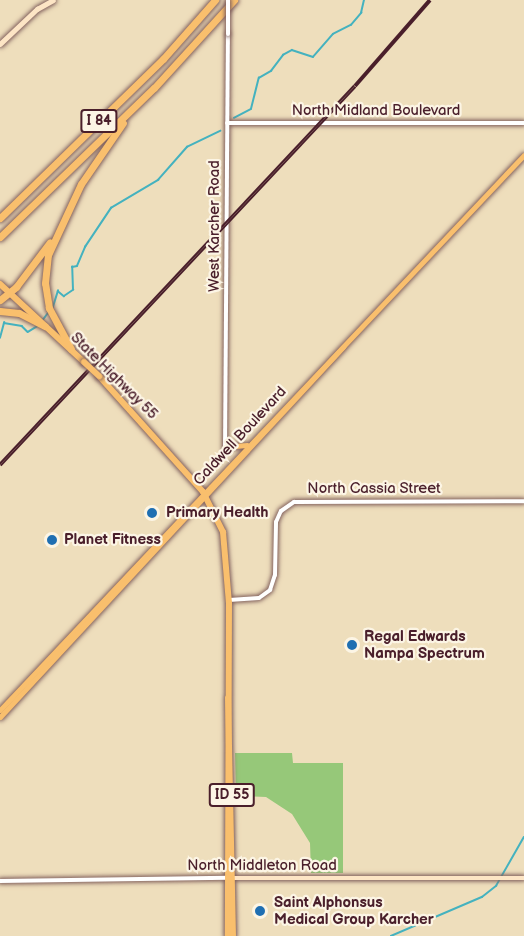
<!DOCTYPE html>
<html>
<head>
<meta charset="utf-8">
<style>
	body { margin:0 }
	#map { position:relative; width:524px; height:936px; overflow:hidden; background:#eedebc; font-family:"Balsamiq Sans",sans-serif }
	div>[style] { position:absolute }
	.green>* { inset:0; background:#96c879 }
	.stream>* { height:1.5px; margin:-0.75px; padding:0 0.75px; transform-origin:0.75px; border-radius:0.75px; background:#44b2bf }
	.roads { filter:drop-shadow(0 0 2px #83625e) drop-shadow(0 0 2px #83625e) }
	.tertiary>* { height:4px; margin:-2px; padding:0 2px; transform-origin:2px; border-radius:2px; background:#fff }
	.secondary>* { height:4.5px; margin:-2.25px; padding:0 2.25px; transform-origin:2.25px; border-radius:2.25px; background:#fde5c5 }
	.primary>* { height:5px; margin:-2.5px; padding:0 2.5px; transform-origin:2.5px; border-radius:2.5px; background:#f9bf6d }
	.trunk>* { height:6px; margin:-3px; padding:0 3px; transform-origin:3px; border-radius:3px; background:#f9bf6d }
	.motorway>* { height:7px; margin:-3.5px; padding:0 3.5px; transform-origin:3.5px; border-radius:3.5px; background:#f9bf6d }
	.rail>* { height:4px; margin-top:-2px; transform-origin:0; background:repeating-linear-gradient(90deg,#fcf5e5 0 4.5px,#4a1f2b 0 9px); box-sizing:border-box; border-block:2px solid #4a1f2b }
	.bridges { filter:drop-shadow(0 0 2px #83625e) drop-shadow(0 0 2px #83625e) }
	.tertiary-bridge>* { height:4px; margin:-2px; padding:0 2px; transform-origin:2px; border-radius:2px; background:#fff }
	.trunk-bridge>* { height:6px; margin:-3px; padding:0 3px; transform-origin:3px; border-radius:3px; background:#f9bf6d }
	.dots>* { width:16px; height:16px; translate:-50% -50%; box-sizing:border-box; border:3px solid #fcf5e5; border-radius:50% }
	span { translate:-50% -50%; white-space:nowrap; text-align:center; line-height:1.15; -webkit-text-stroke:4.5px #fcf5e5; paint-order:stroke }
	.shield-label span { padding:2px 4px; background:#fcf5e5; border:2px solid; border-radius:4px; -webkit-text-stroke-width:0 }
	.shield-label { font-size:14px; color:#4a1f2b; font-weight:700 }
	.street-label { font-size:15px; color:#4a1f2b }
	.poi-label { font-size:15px; color:#4a1f2b; font-weight:700 }
	.left { translate:0 -50%; text-align:left }
</style>
</head>
<body>
<div id="map">
	<div class="green">
		<i style="clip-path:polygon(235px 753px,292px 753px,293px 763px,343px 763px,343px 873px,311px 873px,310px 843px,292px 814px,266px 797px,236px 796px)"></i>
	</div>
	<div class="stream">
		<i style="left:234px;top:118px;width:19px;rotate:-28deg"></i>
		<i style="left:251px;top:109px;width:32px;rotate:-76deg"></i>
		<i style="left:259px;top:78px;width:14px;rotate:-30deg"></i>
		<i style="left:271px;top:71px;width:20px;rotate:-53deg"></i>
		<i style="left:283px;top:55px;width:10px;rotate:-29deg"></i>
		<i style="left:292px;top:50px;width:22px;rotate:18deg"></i>
		<i style="left:313px;top:57px;width:30px;rotate:-49deg"></i>
		<i style="left:333px;top:34px;width:20px;rotate:-27deg"></i>
		<i style="left:351px;top:25px;width:16px;rotate:-50deg"></i>
		<i style="left:361px;top:13px;width:13px;rotate:-77deg"></i>
		<i style="left:53px;top:307px;width:17px;rotate:-73deg"></i>
		<i style="left:58px;top:291px;width:8px;rotate:40deg"></i>
		<i style="left:64px;top:296px;width:11px;rotate:-34deg"></i>
		<i style="left:73px;top:290px;width:23px;rotate:-92deg"></i>
		<i style="left:72px;top:267px;width:5px;rotate:-11deg"></i>
		<i style="left:77px;top:266px;width:21px;rotate:-67deg"></i>
		<i style="left:85px;top:247px;width:47px;rotate:-56.3deg"></i>
		<i style="left:111px;top:208px;width:55px;rotate:-30.8deg"></i>
		<i style="left:158px;top:180px;width:44px;rotate:-48.7deg"></i>
		<i style="left:187px;top:147px;width:37px;rotate:-26deg"></i>
		<i style="left:42px;top:321px;width:10px;rotate:-53deg"></i>
		<i style="left:0;top:338px;width:16px;rotate:-75deg"></i>
		<i style="left:4px;top:323px;width:18px;rotate:9deg"></i>
		<i style="left:22px;top:326px;width:8px;rotate:45deg"></i>
		<i style="left:28px;top:332px;width:13px;rotate:-32deg"></i>
		<i style="left:391px;top:936px;width:99px;rotate:-23.2deg"></i>
		<i style="left:482px;top:897px;width:18px;rotate:-38deg"></i>
		<i style="left:496px;top:886px;width:56px;rotate:-60.3deg"></i>
	</div>
	<div class="roads">
		<div class="tertiary">
			<i style="left:227px;top:123px;width:297px"></i>
			<i style="left:225px;top:452px;width:418px;rotate:-89.6deg"></i>
			<i style="left:229px;top:600px;width:30px;rotate:-4deg"></i>
			<i style="left:259px;top:598px;width:14px;rotate:-36deg"></i>
			<i style="left:270px;top:590px;width:16px;rotate:-72deg"></i>
			<i style="left:275px;top:575px;width:53px;rotate:-88.9deg"></i>
			<i style="left:276px;top:522px;width:12px;rotate:-66deg"></i>
			<i style="left:281px;top:511px;width:16px;rotate:-35deg"></i>
			<i style="left:294px;top:502px;width:230px;rotate:-0.2deg"></i>
			<i style="left:0;top:881px;width:228px;rotate:-0.8deg"></i>
		</div>
		<div class="secondary">
			<i style="left:0;top:44px;width:51px;rotate:-43.4deg"></i>
			<i style="left:37px;top:9px;width:18px;rotate:-29deg"></i>
			<i style="left:230px;top:878px;width:294px"></i>
		</div>
		<div class="primary">
			<i style="left:227px;top:441px;width:9px;rotate:32deg"></i>
			<i style="left:235px;top:446px;width:12px;rotate:-5deg"></i>
			<i style="left:0;top:710px;width:763px;rotate:-46.65deg"></i>
			<i style="left:0;top:717px;width:505px;rotate:-47.17deg"></i>
		</div>
		<div class="trunk">
			<i style="left:0;top:284px;width:115px;rotate:42.9deg"></i>
			<i style="left:99px;top:376px;width:156px;rotate:48.1deg"></i>
			<i style="left:203px;top:492px;width:45px;rotate:63.4deg"></i>
			<i style="left:223px;top:532px;width:71px;rotate:85.2deg"></i>
			<i style="left:229px;top:603px;width:333px;rotate:90.2deg"></i>
			<i style="left:228px;top:698px;width:238px;rotate:88.8deg"></i>
		</div>
		<div class="motorway">
			<i style="left:0;top:218px;width:228px;rotate:-44.3deg"></i>
			<i style="left:163px;top:59px;width:79px;rotate:-48.6deg"></i>
			<i style="left:0;top:237px;width:214px;rotate:-44.1deg"></i>
			<i style="left:154px;top:88px;width:119px;rotate:-47.7deg"></i>
			<i style="left:0;top:300px;width:21px;rotate:-39deg"></i>
			<i style="left:16px;top:287px;width:56px;rotate:-52.9deg"></i>
			<i style="left:0;top:311px;width:19px;rotate:6deg"></i>
			<i style="left:19px;top:313px;width:29px;rotate:27deg"></i>
			<i style="left:71px;top:349px;width:47px;rotate:-118.2deg"></i>
			<i style="left:49px;top:308px;width:25px;rotate:-99deg"></i>
			<i style="left:45px;top:283px;width:28px;rotate:-84deg"></i>
			<i style="left:48px;top:255px;width:78px;rotate:-65.1deg"></i>
			<i style="left:81px;top:184px;width:74px;rotate:-55.5deg"></i>
		</div>
	</div>
	<div class="rail">
		<i style="left:0;top:465px;width:519px;rotate:-46.87deg"></i>
		<i style="left:355px;top:86px;width:114px;rotate:-48.9deg"></i>
	</div>
	<div class="bridges">
		<div class="tertiary-bridge">
			<i style="left:228px;top:34px;width:34px;rotate:-90deg"></i>
		</div>
		<div class="trunk-bridge">
			<i style="left:84px;top:362px;width:21px;rotate:43deg"></i>
		</div>
	</div>
	<div class="dots">
		<i style="left:152px;top:513px;background:#1f6fb2"></i>
		<i style="left:52px;top:540px;background:#1f6fb2"></i>
		<i style="left:352px;top:645px;background:#1f6fb2"></i>
		<i style="left:260px;top:911px;background:#1f6fb2"></i>
	</div>
	<div class="shield-label">
		<span style="left:99px;top:121px">I 84</span>
		<span style="left:232px;top:795px">ID 55</span>
	</div>
	<div class="street-label">
		<span style="left:376px;top:111px">North Midland Boulevard</span>
		<span style="left:215px;top:226px;rotate:-90deg">West Karcher Road</span>
		<span style="left:114px;top:376px;rotate:45deg">State Highway 55</span>
		<span style="left:240px;top:436px;rotate:-47deg">Caldwell Boulevard</span>
		<span style="left:374px;top:489px">North Cassia Street</span>
		<span style="left:262px;top:866px">North Middleton Road</span>
	</div>
	<div class="poi-label">
		<span class="left" style="left:166px;top:513px">Primary Health</span>
		<span class="left" style="left:64px;top:540px">Planet Fitness</span>
		<span class="left" style="left:364px;top:645px">Regal Edwards<br>Nampa Spectrum</span>
		<span class="left" style="left:274px;top:911px">Saint Alphonsus<br>Medical Group Karcher</span>
	</div>
</div>
</body>
</html>
